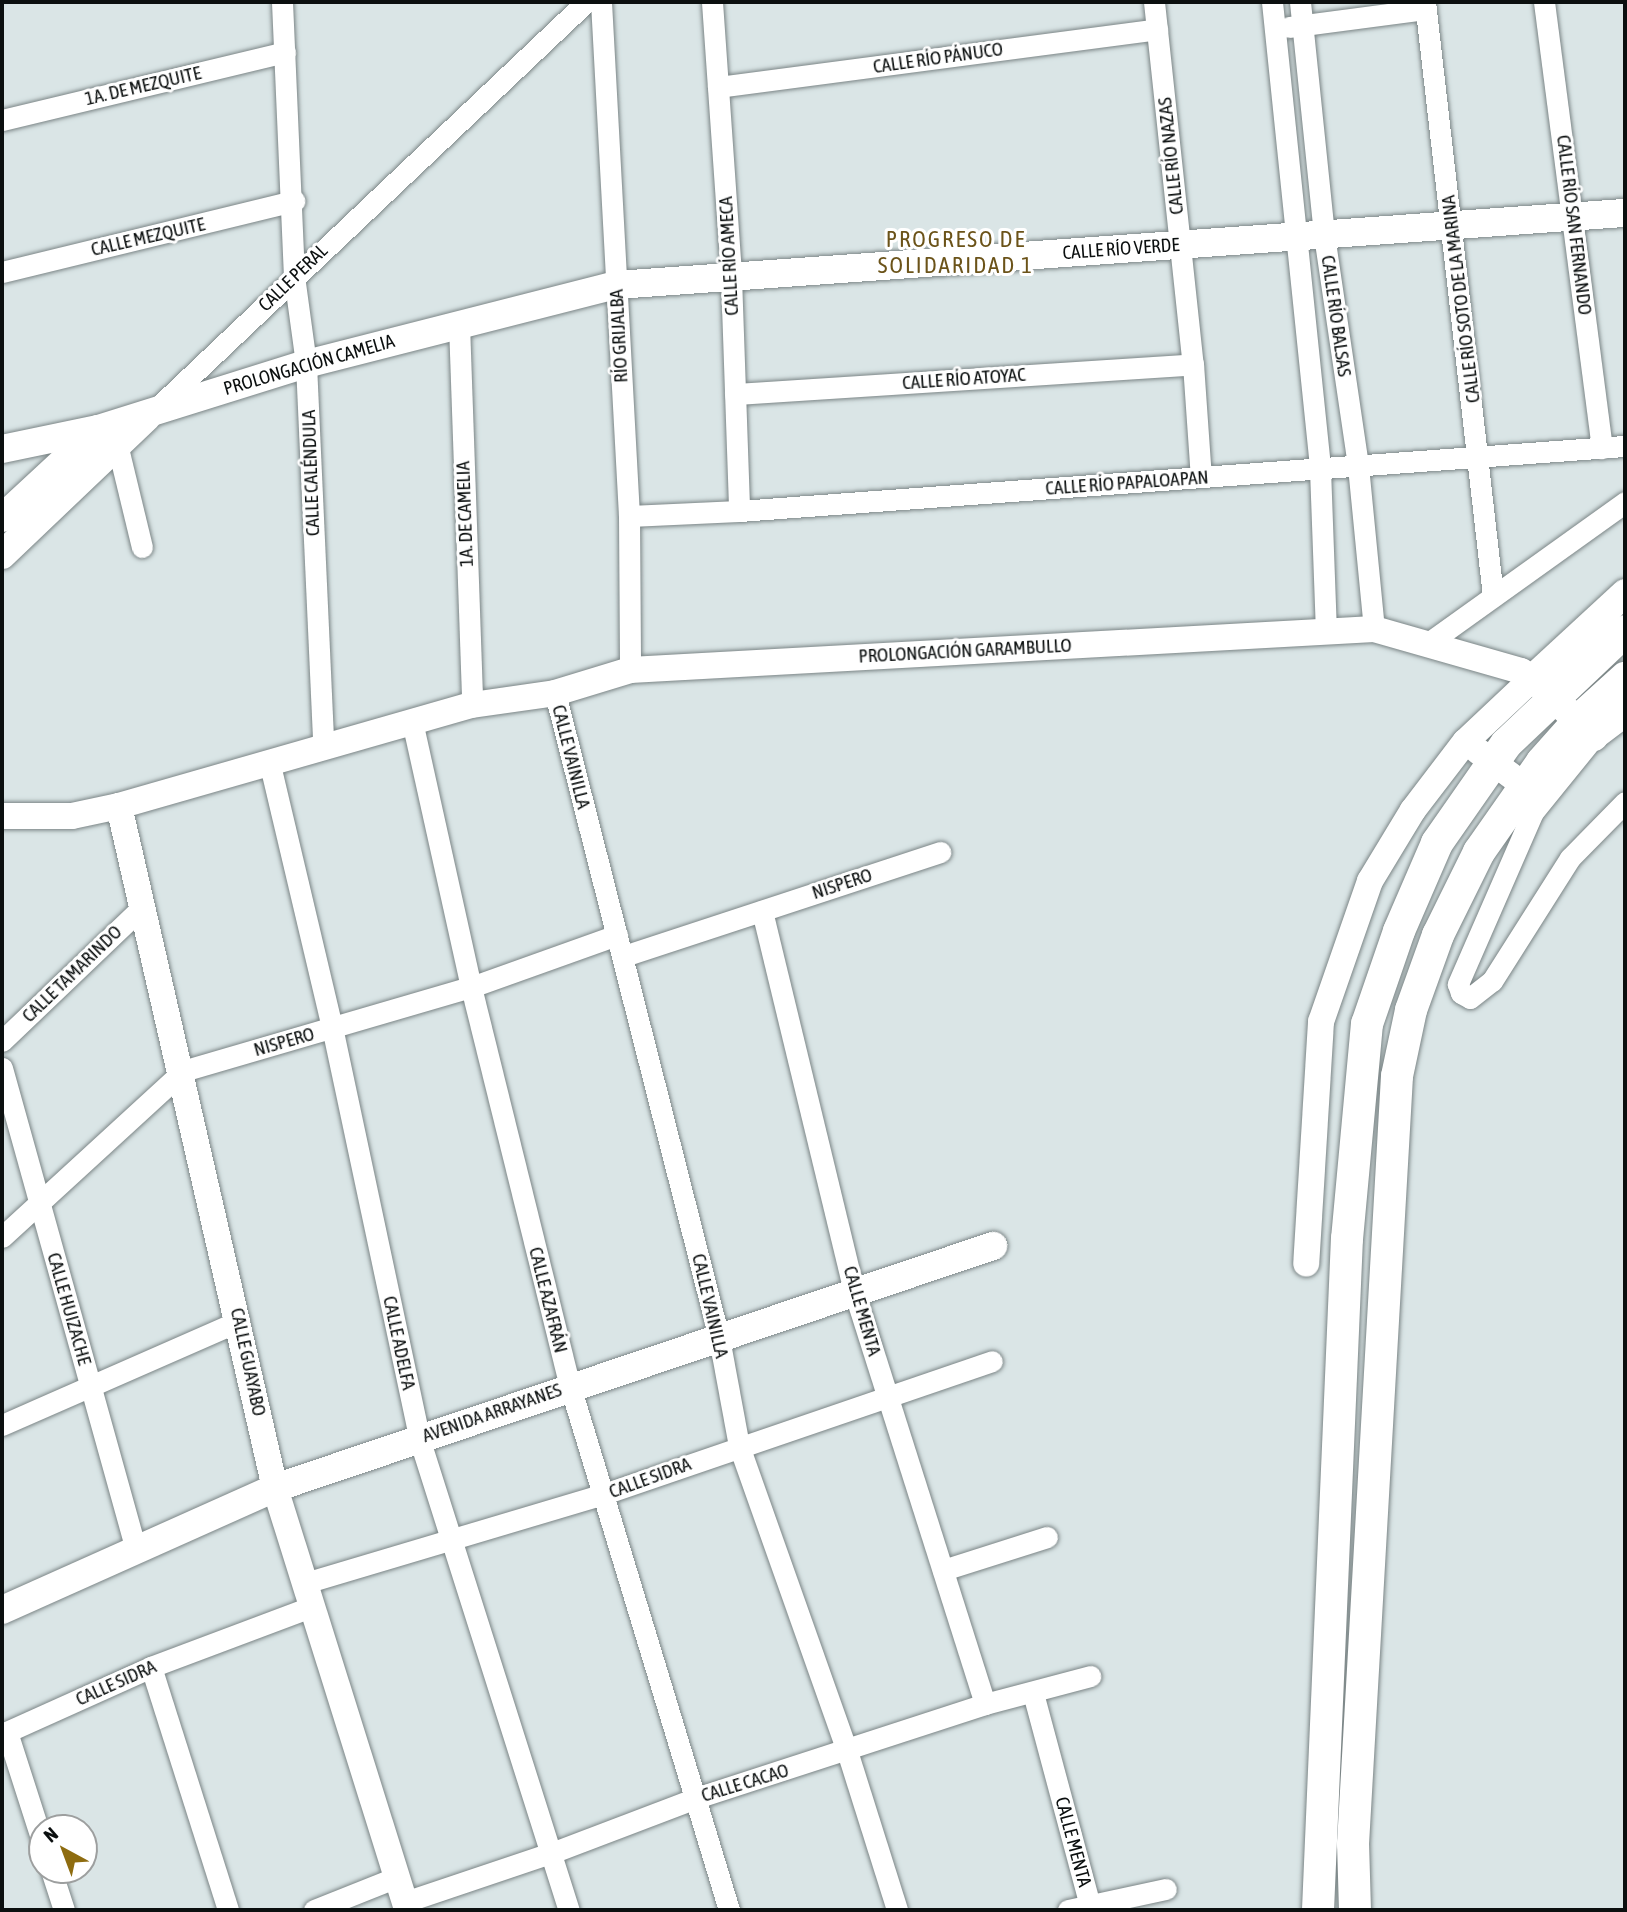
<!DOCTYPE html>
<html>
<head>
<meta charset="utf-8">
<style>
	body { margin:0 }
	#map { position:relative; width:1627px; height:1912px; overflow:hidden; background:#dae5e6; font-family:"Asap Condensed",sans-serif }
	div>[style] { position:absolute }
	.roads { filter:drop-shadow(0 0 2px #7b8586) drop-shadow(0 0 2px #7b8586) }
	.minor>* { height:21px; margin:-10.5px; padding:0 10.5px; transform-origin:10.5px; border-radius:10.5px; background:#fff }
	.tertiary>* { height:26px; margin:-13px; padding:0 13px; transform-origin:13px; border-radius:13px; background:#fff }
	.secondary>* { height:28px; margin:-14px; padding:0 14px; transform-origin:14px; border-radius:14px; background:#fff }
	.primary>* { height:32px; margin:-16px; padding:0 16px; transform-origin:16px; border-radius:16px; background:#fff }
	span { translate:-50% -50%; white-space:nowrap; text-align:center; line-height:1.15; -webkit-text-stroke:6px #fff; paint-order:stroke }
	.street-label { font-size:19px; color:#0b0f0f }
	.quarter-label { font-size:23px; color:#6b5319; letter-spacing:2px }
	.frame { position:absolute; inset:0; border:4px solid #0b0f0f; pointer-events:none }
	.north { position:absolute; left:28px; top:1814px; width:70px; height:70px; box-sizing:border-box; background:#fff; border:2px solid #9d9f9f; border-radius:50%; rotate:319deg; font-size:19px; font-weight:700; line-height:28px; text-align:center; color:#0b0f0f }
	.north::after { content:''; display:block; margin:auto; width:24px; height:32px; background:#8e6c10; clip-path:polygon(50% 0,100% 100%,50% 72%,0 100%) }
</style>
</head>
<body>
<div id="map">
	<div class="roads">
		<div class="minor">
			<i style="left:282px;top:2px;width:274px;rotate:87.5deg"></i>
			<i style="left:294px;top:276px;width:89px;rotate:82.2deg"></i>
			<i style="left:306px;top:364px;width:381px;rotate:87.4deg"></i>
			<i style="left:601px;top:2px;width:515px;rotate:86.88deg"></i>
			<i style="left:629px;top:516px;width:154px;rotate:89.6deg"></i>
			<i style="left:712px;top:2px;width:276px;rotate:86deg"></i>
			<i style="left:731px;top:277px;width:234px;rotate:88deg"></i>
			<i style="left:1154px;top:2px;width:364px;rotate:83.9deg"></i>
			<i style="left:1193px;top:364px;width:113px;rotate:86deg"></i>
			<i style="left:1272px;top:2px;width:469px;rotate:84.1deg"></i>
			<i style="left:1320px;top:469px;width:161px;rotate:87.9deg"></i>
			<i style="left:1300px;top:2px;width:234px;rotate:84.1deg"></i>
			<i style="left:1324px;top:235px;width:233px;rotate:81.6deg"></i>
			<i style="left:1358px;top:466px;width:164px;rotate:84.4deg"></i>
			<i style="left:1425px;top:2px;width:598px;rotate:83.47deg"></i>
			<i style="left:1544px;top:2px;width:450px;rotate:82.6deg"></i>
			<i style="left:1289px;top:27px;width:138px;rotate:-7.5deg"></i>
			<i style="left:718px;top:87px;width:443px;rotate:-7.5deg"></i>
			<i style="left:2px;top:120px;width:291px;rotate:-13.5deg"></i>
			<i style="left:2px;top:272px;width:301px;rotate:-13.7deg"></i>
			<i style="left:459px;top:324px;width:381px;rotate:88deg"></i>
			<i style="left:735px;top:394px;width:459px;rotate:-3.7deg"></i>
			<i style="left:156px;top:409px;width:592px;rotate:-43.43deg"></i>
			<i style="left:117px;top:444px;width:106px;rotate:76.4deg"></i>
			<i style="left:629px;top:516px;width:110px;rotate:-2.6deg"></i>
			<i style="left:739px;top:511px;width:888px;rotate:-4.2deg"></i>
			<i style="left:1427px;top:644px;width:244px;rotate:-35.6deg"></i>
			<i style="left:555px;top:693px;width:666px;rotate:75.73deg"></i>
			<i style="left:719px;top:1338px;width:110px;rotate:79.5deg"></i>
			<i style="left:739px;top:1446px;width:324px;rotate:70.5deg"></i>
			<i style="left:847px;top:1751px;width:167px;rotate:72.5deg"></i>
			<i style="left:412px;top:721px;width:272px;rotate:77.5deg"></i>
			<i style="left:471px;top:987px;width:411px;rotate:76.1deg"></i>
			<i style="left:570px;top:1386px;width:548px;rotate:73.12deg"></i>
			<i style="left:1594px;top:737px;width:97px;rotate:129.1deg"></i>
			<i style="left:1533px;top:812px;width:188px;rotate:113.6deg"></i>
			<i style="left:1458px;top:984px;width:9px;rotate:72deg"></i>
			<i style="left:1461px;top:993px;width:10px;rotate:29deg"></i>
			<i style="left:1470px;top:998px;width:28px;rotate:-38deg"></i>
			<i style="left:1492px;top:981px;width:146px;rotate:-57.6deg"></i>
			<i style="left:1570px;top:858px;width:78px;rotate:-45.5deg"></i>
			<i style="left:270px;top:765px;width:269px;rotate:76.7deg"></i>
			<i style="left:332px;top:1027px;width:420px;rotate:78deg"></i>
			<i style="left:419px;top:1438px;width:495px;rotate:72.4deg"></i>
			<i style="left:762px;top:911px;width:394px;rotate:76.4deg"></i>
			<i style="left:855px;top:1294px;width:430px;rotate:72.4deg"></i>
			<i style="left:624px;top:956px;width:333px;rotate:-18.2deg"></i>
			<i style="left:2px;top:1041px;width:194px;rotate:-43.7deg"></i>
			<i style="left:2px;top:1068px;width:500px;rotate:74.46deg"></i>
			<i style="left:2px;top:1237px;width:246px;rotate:-42.5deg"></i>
			<i style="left:183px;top:1071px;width:300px;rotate:-16.3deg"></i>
			<i style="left:471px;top:987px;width:155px;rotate:-19.6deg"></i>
			<i style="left:2px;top:1425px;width:259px;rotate:-23.7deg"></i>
			<i style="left:943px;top:1570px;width:109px;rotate:-17.6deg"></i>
			<i style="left:305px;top:1583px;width:309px;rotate:-16.6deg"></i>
			<i style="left:601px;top:1495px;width:413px;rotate:-18.9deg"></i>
			<i style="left:151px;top:1667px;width:255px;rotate:72.4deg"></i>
			<i style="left:1033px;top:1693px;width:225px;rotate:75deg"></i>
			<i style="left:7px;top:1732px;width:114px;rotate:72.2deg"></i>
			<i style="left:2px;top:1734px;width:163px;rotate:-24.2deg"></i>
			<i style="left:151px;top:1667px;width:171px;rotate:-20.6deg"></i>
			<i style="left:51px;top:1870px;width:42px;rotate:72deg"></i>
			<i style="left:405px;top:1902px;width:157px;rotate:-18.6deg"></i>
			<i style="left:554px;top:1852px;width:152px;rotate:-20.8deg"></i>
			<i style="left:696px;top:1798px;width:304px;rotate:-18deg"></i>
			<i style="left:985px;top:1704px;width:109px;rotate:-14.9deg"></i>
			<i style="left:314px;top:1910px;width:89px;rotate:-21.7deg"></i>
			<i style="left:1068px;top:1910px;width:100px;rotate:-12.1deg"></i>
		</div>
		<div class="tertiary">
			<i style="left:1594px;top:737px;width:39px;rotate:-37deg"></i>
			<i style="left:1478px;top:751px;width:79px;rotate:36.7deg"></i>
			<i style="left:119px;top:806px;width:700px;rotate:77.12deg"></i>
			<i style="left:275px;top:1488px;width:442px;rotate:72.6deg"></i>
			<i style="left:2px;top:816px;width:70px"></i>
			<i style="left:72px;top:816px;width:48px;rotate:-12deg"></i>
			<i style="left:119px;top:806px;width:367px;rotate:-16deg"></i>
			<i style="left:472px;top:705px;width:84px;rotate:-8.2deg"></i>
			<i style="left:555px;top:693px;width:78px;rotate:-17deg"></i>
			<i style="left:630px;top:670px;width:745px;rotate:-3.15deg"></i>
			<i style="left:1374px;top:629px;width:153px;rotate:15.9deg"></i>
			<i style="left:1521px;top:671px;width:14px;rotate:30deg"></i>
			<i style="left:1533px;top:678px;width:93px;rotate:136.7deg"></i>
			<i style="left:1465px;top:742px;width:86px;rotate:127.4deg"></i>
			<i style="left:1413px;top:810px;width:83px;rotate:121.2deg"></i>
			<i style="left:1370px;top:881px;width:149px;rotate:109.2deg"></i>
			<i style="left:1321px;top:1022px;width:242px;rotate:93.5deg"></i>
		</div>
		<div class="secondary">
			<i style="left:2px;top:449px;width:98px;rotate:-11.8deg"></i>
			<i style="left:98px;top:429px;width:218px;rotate:-17.4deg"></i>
			<i style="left:306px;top:364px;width:321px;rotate:-14.3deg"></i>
			<i style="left:617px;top:285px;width:1011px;rotate:-4.09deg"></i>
			<i style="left:2px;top:518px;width:131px;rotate:-42.8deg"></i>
			<i style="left:2px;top:555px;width:200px;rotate:-43.6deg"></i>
			<i style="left:1594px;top:737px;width:85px;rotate:-136deg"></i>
			<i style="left:1533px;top:678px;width:125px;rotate:-42.7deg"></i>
			<i style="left:2px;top:1610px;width:299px;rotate:-24.1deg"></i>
			<i style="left:275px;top:1488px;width:758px;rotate:-18.63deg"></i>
		</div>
		<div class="primary">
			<i style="left:1318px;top:1910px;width:672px;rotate:-87.53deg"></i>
			<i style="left:1347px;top:1239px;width:216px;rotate:-84.7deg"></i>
			<i style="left:1367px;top:1024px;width:98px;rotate:-71deg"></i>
			<i style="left:1399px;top:931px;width:96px;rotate:-66.6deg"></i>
			<i style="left:1437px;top:843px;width:121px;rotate:-55.1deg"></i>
			<i style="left:1506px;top:744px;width:164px;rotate:-43.5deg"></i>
			<i style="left:1355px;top:1910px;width:66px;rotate:-91.7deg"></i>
			<i style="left:1353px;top:1844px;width:769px;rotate:-86.72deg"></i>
			<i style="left:1397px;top:1076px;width:67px;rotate:-78deg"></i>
			<i style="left:1411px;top:1010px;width:80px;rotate:-70.2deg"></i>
			<i style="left:1438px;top:935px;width:93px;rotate:-63.7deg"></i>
			<i style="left:1479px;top:852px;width:110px;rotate:-55deg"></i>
			<i style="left:1542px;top:762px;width:62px;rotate:-48.3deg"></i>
			<i style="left:1583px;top:716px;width:57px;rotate:-42.1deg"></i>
		</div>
	</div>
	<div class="street-label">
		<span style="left:938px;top:58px;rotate:-8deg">CALLE RÍO PÁNUCO</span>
		<span style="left:143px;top:86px;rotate:-13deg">1A. DE MEZQUITE</span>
		<span style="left:1171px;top:156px;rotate:-96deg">CALLE RÍO NAZAS</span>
		<span style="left:1574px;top:225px;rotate:83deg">CALLE RÍO SAN FERNANDO</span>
		<span style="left:148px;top:237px;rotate:-13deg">CALLE MEZQUITE</span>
		<span style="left:1121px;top:249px;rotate:-4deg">CALLE RÍO VERDE</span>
		<span style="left:729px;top:256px;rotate:-93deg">CALLE RÍO AMECA</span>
		<span style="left:293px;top:278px;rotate:-44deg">CALLE PERAL</span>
		<span style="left:1461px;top:299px;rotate:-97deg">CALLE RÍO SOTO DE LA MARINA</span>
		<span style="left:1336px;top:316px;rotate:82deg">CALLE RÍO BALSAS</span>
		<span style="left:619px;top:336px;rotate:-93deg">RÍO GRIJALBA</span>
		<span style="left:309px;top:365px;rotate:-16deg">PROLONGACIÓN CAMELIA</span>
		<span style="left:964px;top:379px;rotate:-4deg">CALLE RÍO ATOYAC</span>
		<span style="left:311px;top:473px;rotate:-92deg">CALLE CALÉNDULA</span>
		<span style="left:1127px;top:483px;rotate:-4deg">CALLE RÍO PAPALOAPAN</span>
		<span style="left:465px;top:514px;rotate:-92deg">1A. DE CAMELIA</span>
		<span style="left:965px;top:651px;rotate:-3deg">PROLONGACIÓN GARAMBULLO</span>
		<span style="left:571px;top:757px;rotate:76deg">CALLE VAINILLA</span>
		<span style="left:842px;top:884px;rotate:-18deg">NISPERO</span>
		<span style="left:72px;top:974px;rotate:-44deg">CALLE TAMARINDO</span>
		<span style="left:284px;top:1042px;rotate:-16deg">NISPERO</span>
		<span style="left:548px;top:1300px;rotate:76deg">CALLE AZAFRÁN</span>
		<span style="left:710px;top:1306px;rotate:77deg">CALLE VAINILLA</span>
		<span style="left:69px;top:1309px;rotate:74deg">CALLE HUIZACHE</span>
		<span style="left:862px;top:1311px;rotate:74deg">CALLE MENTA</span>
		<span style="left:399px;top:1343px;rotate:78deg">CALLE ADELFA</span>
		<span style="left:248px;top:1362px;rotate:78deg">CALLE GUAYABO</span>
		<span style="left:492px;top:1413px;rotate:-19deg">AVENIDA ARRAYANES</span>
		<span style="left:650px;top:1478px;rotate:-20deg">CALLE SIDRA</span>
		<span style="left:116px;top:1683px;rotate:-24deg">CALLE SIDRA</span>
		<span style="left:745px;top:1783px;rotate:-17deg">CALLE CACAO</span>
		<span style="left:1073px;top:1842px;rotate:75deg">CALLE MENTA</span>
	</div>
	<div class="quarter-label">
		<span style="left:956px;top:252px">PROGRESO DE<br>SOLIDARIDAD 1</span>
	</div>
	<div class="frame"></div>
	<div class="north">N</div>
</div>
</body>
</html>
